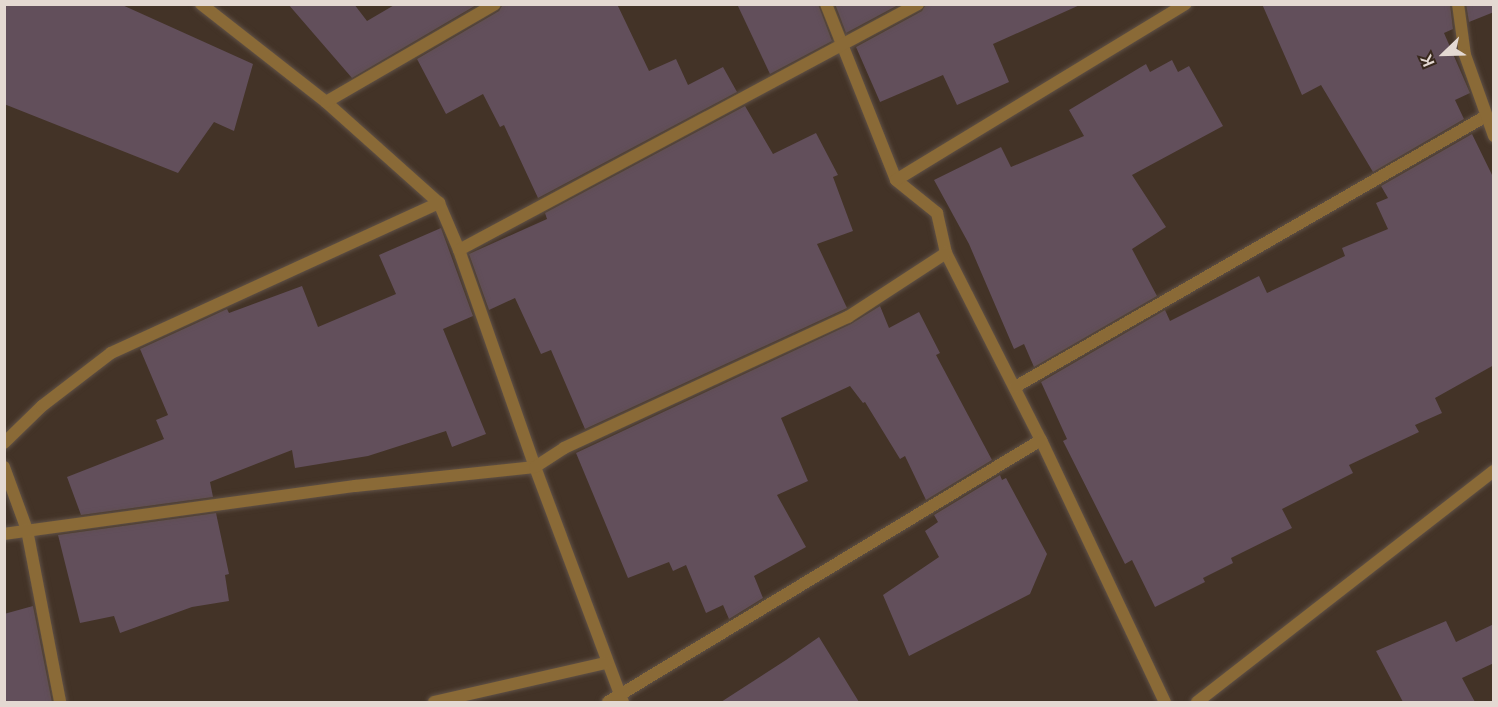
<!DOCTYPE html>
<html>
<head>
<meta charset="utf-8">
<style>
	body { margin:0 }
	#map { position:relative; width:1498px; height:707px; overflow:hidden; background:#433327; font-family:Lato,sans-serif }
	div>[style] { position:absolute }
	.building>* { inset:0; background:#624f5b }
	.roads { filter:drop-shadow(0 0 2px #605146) drop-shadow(0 0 2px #605146) }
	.minor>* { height:12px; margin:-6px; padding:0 6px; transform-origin:6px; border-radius:6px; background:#8a6a37 }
	.tertiary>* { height:12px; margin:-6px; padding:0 6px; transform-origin:6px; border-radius:6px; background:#8a6a37 }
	span { translate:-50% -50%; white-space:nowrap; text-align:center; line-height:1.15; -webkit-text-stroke:4.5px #38291d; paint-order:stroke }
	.frame { position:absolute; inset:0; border:6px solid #e4d9d2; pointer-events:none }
	.north { position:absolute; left:1414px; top:24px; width:60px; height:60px; -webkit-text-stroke:4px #38291d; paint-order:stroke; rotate:247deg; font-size:16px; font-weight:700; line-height:24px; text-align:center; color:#e4d9d2 }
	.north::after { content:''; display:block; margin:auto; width:21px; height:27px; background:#e4d9d2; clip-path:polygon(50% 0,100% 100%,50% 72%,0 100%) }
</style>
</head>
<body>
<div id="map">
	<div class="building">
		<i style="clip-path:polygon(4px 4px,120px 4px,253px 64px,234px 131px,214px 122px,178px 173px,4px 104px)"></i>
		<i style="clip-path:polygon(288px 4px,354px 4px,367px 21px,396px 4px,478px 4px,352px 78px)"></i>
		<i style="clip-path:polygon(503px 4px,617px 4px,649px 71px,676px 59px,688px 85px,723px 67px,737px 92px,538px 198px,504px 125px,500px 127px,483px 94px,446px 114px,417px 59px,499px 11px)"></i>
		<i style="clip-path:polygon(737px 4px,818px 4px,832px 41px,770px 74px)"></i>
		<i style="clip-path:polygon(835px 4px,900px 4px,846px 33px)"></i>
		<i style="clip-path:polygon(926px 4px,1082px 4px,993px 44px,1009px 82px,957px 105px,943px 75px,880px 102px,856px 47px,922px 11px)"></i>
		<i style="clip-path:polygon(1262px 4px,1450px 4px,1453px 29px,1444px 33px,1470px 93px,1455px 100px,1464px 119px,1373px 172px,1321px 85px,1302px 95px)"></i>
		<i style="clip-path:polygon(1466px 4px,1494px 4px,1494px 12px,1469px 22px)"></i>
		<i style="clip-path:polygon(1172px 60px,1178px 72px,1189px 66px,1223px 126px,1132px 175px,1166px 227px,1132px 249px,1157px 296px,1034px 367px,1024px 344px,1014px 349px,969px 244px,934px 180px,1001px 147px,1011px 167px,1084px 136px,1069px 110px,1146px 64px,1150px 72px)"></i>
		<i style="clip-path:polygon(745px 106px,773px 154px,816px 133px,838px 175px,833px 177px,853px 231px,817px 244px,847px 308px,585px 429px,551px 350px,541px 354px,515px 298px,489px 310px,469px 254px,547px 219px,545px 213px)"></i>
		<i style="clip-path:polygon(1472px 134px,1494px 179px,1494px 365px,1435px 398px,1442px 413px,1415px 425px,1419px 432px,1349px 465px,1353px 473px,1282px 509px,1292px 528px,1231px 558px,1233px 563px,1203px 578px,1205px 582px,1155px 607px,1132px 560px,1125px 564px,1063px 441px,1067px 439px,1041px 382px,1165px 310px,1170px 321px,1259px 276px,1267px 293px,1345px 256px,1342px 248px,1388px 229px,1376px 203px,1388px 198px,1381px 186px)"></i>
		<i style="clip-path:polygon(441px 228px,473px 316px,443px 329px,486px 434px,452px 447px,446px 431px,368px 456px,295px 468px,292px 450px,210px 482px,213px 497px,81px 515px,67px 477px,164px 439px,156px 420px,168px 415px,140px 349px,227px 309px,229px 313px,302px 286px,318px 327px,396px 294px,379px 255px)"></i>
		<i style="clip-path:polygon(880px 306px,889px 328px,919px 312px,940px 353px,936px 355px,992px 460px,926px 500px,905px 456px,900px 459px,865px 402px,863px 403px,850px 386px,781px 418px,808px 481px,777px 495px,806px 547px,754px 576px,763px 598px,729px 619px,723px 605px,706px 613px,686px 565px,673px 571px,669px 562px,628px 578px,576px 453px,851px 324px)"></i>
		<i style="clip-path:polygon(1000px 475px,1002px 480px,1006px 478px,1047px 554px,1030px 594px,909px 656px,883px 595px,939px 557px,925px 531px,938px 522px,934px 515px)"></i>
		<i style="clip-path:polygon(216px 513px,229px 574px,225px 575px,229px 601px,192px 607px,120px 633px,114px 616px,80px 623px,58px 535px)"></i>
		<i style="clip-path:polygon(33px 606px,52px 702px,4px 702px,4px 614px)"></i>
		<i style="clip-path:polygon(1446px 621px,1456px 642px,1494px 624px,1494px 663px,1462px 678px,1475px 702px,1403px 702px,1376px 651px)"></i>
		<i style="clip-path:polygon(819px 637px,859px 702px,721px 702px,786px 660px)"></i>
	</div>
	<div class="roads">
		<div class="minor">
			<i style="left:201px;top:4px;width:159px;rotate:38.1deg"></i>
			<i style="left:326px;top:102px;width:152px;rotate:41.8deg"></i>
			<i style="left:439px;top:203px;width:51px;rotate:66.9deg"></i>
			<i style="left:459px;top:250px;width:230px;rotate:70.7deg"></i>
			<i style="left:535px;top:467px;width:251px;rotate:69.5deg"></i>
			<i style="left:826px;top:4px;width:189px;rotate:68.3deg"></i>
			<i style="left:896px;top:180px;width:53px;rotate:38.8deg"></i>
			<i style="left:937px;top:213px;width:41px;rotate:77.3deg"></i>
			<i style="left:946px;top:253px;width:210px;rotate:63.1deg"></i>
			<i style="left:1041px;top:440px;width:290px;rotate:64.7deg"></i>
			<i style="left:326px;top:102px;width:195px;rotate:-30.1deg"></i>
			<i style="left:896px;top:180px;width:339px;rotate:-31.3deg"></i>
			<i style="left:459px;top:250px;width:521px;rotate:-28.19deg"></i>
			<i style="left:1015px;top:387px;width:543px;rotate:-29.91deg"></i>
			<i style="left:4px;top:443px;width:53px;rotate:-44.2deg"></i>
			<i style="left:42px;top:406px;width:87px;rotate:-37.5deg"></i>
			<i style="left:111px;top:353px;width:361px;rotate:-24.6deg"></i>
			<i style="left:4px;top:467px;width:67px;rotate:69.9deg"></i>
			<i style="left:27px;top:530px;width:175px;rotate:79.1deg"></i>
			<i style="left:4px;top:534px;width:354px;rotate:-7.8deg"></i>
			<i style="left:355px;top:486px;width:181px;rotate:-6deg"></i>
			<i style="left:535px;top:467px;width:35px;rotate:-33deg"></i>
			<i style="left:564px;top:448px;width:313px;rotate:-24.8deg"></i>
			<i style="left:848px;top:317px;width:117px;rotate:-33.1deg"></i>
			<i style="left:434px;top:702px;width:176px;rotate:-12.8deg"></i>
			<i style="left:608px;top:702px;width:506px;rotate:-31.18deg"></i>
			<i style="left:1197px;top:702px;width:376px;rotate:-37.9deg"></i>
		</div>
		<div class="tertiary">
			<i style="left:1458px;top:4px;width:51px;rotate:82.2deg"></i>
			<i style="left:1465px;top:55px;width:86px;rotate:70.3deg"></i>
		</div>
	</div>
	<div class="frame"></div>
	<div class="north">K</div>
</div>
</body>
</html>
